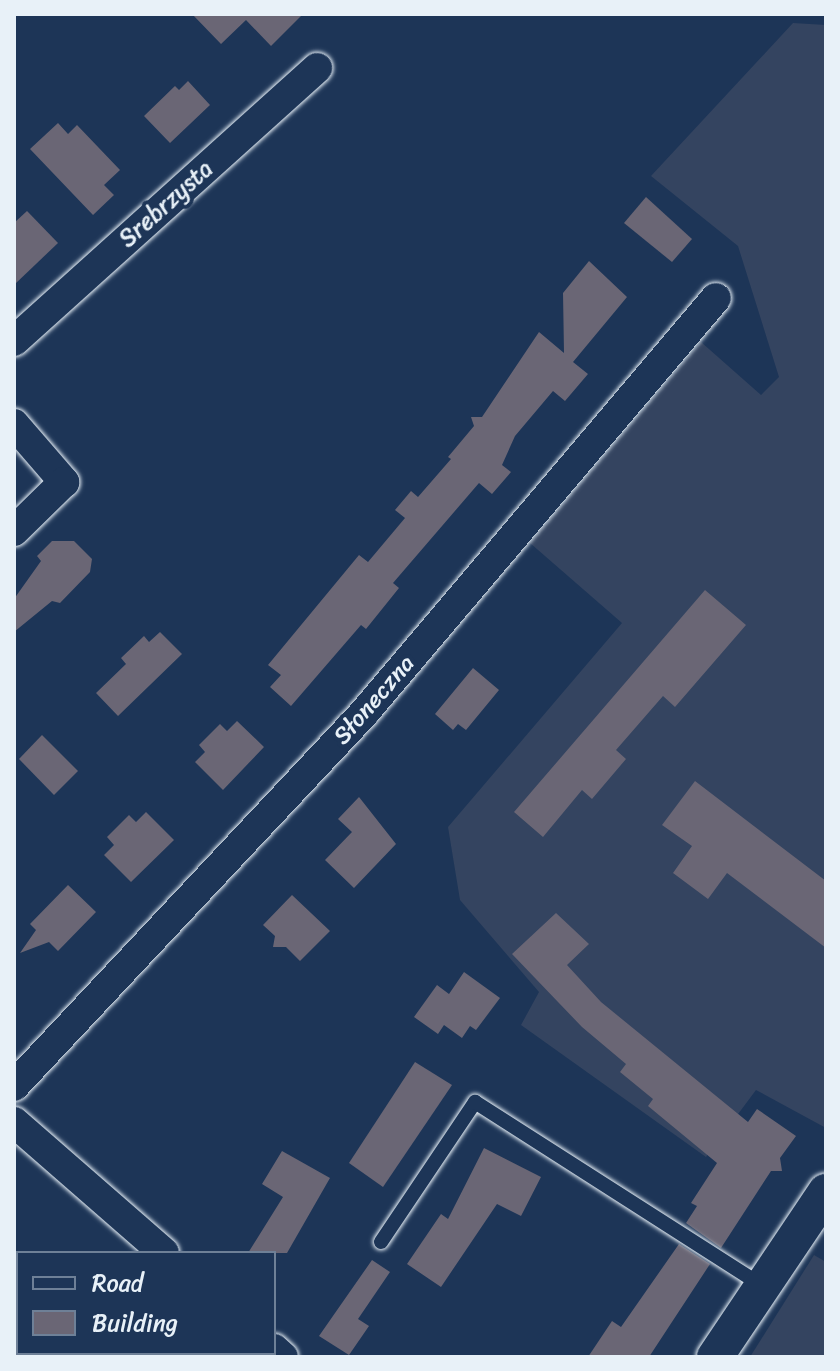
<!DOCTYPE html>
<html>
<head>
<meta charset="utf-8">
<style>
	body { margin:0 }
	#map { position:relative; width:840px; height:1371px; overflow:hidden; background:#1d3557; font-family:Sriracha,sans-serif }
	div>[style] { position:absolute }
	.built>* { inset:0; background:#344460 }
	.building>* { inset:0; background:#6a6675 }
	.roads { filter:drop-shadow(0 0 2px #e8f1f8) drop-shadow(0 0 2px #e8f1f8) }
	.service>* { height:14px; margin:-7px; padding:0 7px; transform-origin:7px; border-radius:7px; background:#1d3557 }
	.minor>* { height:30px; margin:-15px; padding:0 15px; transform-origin:15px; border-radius:15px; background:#1d3557 }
	.tertiary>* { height:36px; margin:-18px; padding:0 18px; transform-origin:18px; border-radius:18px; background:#1d3557 }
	span { translate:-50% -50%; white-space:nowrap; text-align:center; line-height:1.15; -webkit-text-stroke:8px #1d3557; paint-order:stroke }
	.street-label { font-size:24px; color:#e8f1f8 }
	.frame { position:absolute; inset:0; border:16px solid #e8f1f8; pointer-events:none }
	.legend { position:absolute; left:16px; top:1251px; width:260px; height:104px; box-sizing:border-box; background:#1d3557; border:2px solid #6e8097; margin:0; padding:10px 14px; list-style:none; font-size:24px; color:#e8f1f8 }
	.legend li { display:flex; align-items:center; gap:16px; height:40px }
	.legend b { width:40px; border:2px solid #6e8097 }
</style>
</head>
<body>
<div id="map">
	<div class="built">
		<i style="clip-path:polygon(793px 23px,826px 25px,826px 1128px,756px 1090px,706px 1157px,521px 1025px,539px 992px,460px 900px,448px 827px,622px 623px,530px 543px,701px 342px,761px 395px,779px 377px,738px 246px,651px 176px)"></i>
		<i style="clip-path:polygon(814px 1255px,826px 1262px,826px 1357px,750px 1357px)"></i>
	</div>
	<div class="building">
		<i style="clip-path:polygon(192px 14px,303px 14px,271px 46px,246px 20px,221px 44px)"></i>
		<i style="clip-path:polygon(188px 81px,210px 105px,170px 143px,144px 116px,175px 86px,179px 90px)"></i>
		<i style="clip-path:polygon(58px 123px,68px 134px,77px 125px,120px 170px,104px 185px,114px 195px,93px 215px,30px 149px)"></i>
		<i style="clip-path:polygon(646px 197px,692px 239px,672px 262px,624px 223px)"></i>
		<i style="clip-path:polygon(27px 211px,58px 243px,14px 285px,14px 223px)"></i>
		<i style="clip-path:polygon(589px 261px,627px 297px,573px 362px,588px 374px,565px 401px,553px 391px,515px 436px,502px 465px,511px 472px,492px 494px,479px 483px,393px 583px,399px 588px,366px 629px,361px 625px,291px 706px,270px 687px,281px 675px,268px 665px,359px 555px,368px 562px,405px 518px,395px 510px,411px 491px,418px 497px,451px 459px,448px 457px,474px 426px,471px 417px,482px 417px,539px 332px,564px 353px,563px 293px)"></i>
		<i style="clip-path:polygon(52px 541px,74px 541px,92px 559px,90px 572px,60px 603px,52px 601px,14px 632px,14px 599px,41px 561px,37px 556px)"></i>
		<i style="clip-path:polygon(705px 590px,746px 625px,675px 707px,663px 696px,616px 750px,626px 759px,592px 799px,582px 790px,543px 837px,514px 812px)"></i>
		<i style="clip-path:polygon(160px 632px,182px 654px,118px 716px,96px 693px,126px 664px,121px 658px,144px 636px,149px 642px)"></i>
		<i style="clip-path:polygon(473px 668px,499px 690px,466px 730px,458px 724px,453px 730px,435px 714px)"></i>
		<i style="clip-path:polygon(237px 721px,264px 747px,223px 790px,195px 762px,205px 752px,199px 745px,220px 724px,227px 731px)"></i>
		<i style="clip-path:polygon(42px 735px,78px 771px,54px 795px,19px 759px)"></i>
		<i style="clip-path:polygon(695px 781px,826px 881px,826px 948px,727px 873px,708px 899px,673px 873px,692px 846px,662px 825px)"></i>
		<i style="clip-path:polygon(359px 797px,396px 844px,354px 888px,325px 860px,352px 832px,338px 819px)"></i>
		<i style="clip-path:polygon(146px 812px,174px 840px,131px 882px,104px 855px,114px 845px,107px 837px,129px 815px,136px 822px)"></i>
		<i style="clip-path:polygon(68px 885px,96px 912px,58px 951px,49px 942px,20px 953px,36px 930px,30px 924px)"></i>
		<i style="clip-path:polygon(292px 895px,330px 931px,300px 961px,286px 947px,273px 947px,275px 936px,263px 925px)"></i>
		<i style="clip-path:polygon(556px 913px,589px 944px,567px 965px,601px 1002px,748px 1122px,757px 1109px,796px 1136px,780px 1158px,782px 1171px,771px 1171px,721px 1248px,686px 1223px,697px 1206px,691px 1203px,717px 1163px,648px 1106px,653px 1099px,620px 1072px,626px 1064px,582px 1027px,512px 954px)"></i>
		<i style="clip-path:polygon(464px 972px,500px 998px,476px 1030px,470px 1026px,462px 1038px,444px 1025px,438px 1034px,414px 1017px,437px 985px,449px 994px)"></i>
		<i style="clip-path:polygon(415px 1062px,452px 1085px,383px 1187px,349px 1163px)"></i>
		<i style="clip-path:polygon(484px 1148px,541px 1177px,521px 1216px,497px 1204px,441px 1287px,407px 1264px,441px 1214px,448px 1219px)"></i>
		<i style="clip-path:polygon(282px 1151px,330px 1178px,287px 1253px,248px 1253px,283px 1197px,262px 1184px)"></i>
		<i style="clip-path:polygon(679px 1244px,710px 1264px,649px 1357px,588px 1357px,612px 1321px,621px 1327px)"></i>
		<i style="clip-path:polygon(372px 1260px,390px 1272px,358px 1319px,369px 1326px,349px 1355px,319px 1336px)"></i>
	</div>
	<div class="roads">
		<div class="service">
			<i style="left:381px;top:1242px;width:169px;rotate:-56.1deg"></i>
			<i style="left:475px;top:1102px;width:342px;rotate:32.6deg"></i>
		</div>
		<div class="minor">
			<i style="left:14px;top:341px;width:408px;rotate:-42deg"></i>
			<i style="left:14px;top:424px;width:77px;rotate:49.2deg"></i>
			<i style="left:64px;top:482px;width:70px;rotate:135.6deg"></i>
			<i style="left:14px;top:1086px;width:511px;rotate:-46.82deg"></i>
			<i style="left:364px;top:713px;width:544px;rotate:-49.7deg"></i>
			<i style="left:14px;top:1122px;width:199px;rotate:41.1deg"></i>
			<i style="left:274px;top:1349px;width:12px;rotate:42deg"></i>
		</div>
		<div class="tertiary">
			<i style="left:715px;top:1357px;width:199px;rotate:-56.1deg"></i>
		</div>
	</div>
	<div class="street-label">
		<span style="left:166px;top:204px;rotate:-42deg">Srebrzysta</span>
		<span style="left:374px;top:700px;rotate:-49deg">Słoneczna</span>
	</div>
	<div class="frame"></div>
	<ul class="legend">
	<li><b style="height:10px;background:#1d3557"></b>Road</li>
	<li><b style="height:22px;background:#6a6675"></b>Building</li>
	</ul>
</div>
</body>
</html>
